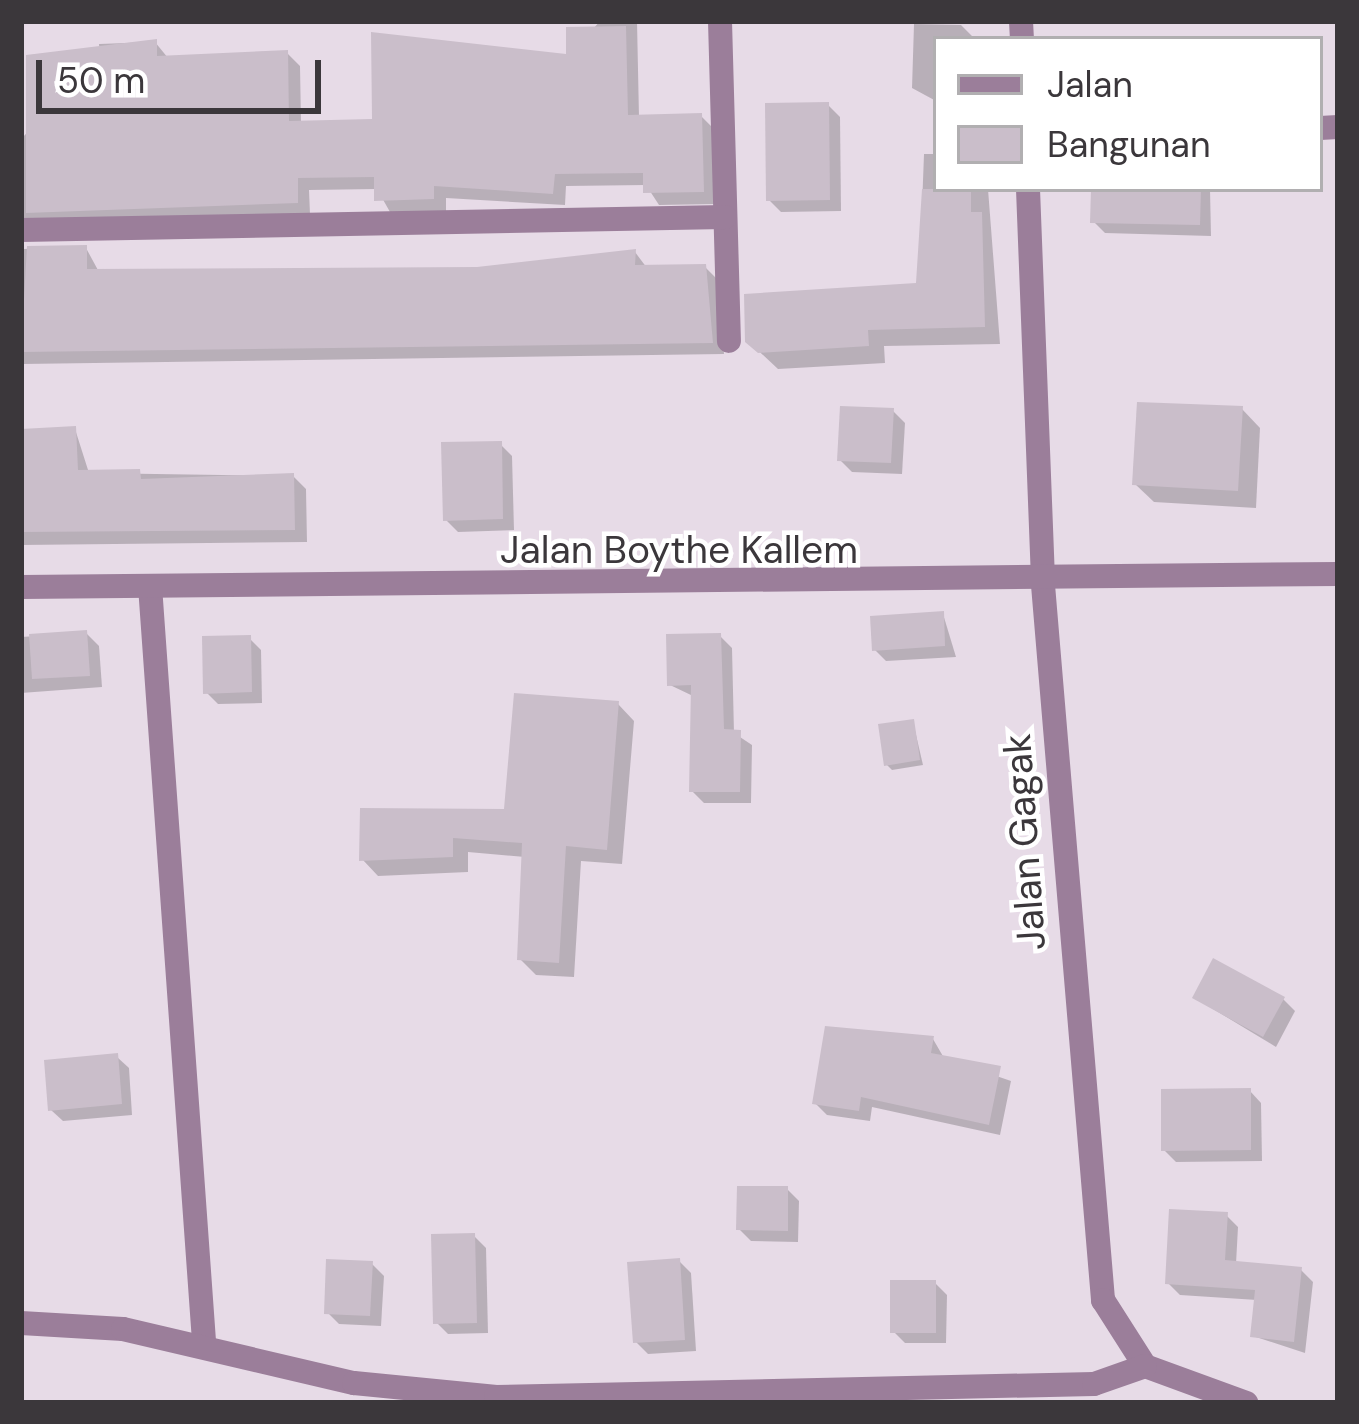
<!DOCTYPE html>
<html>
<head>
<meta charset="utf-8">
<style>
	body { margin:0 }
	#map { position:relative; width:1359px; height:1424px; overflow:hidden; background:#e7dbe7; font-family:"DM Sans",sans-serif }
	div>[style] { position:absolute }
	.shadow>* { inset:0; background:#0003 }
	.building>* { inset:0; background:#cabeca }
	.minor>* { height:24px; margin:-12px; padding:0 12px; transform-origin:12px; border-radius:12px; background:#9b7e9a }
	span { translate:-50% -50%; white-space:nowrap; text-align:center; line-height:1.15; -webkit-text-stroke:9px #fff; paint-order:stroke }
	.street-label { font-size:39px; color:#3b373b }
	.frame { position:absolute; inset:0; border:24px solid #3b373b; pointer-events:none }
	.legend { position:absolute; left:933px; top:36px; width:390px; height:156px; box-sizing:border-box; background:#fff; border:3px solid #b1afb1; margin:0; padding:15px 21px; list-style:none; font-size:36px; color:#3b373b }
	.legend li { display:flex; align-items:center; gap:24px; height:60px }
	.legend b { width:60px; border:3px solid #b1afb1 }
	.scale { position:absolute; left:36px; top:60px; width:285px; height:54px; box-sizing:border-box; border:6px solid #3b373b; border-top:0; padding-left:15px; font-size:36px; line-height:42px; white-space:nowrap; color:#3b373b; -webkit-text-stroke:9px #fff; paint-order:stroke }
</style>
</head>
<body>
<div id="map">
	<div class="shadow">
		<i style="clip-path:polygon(600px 21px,637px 21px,639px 117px,701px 116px,714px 129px,715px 204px,659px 205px,646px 185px,566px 186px,565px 205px,446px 198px,446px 211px,390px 212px,377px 189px,309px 190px,310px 214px,21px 240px,21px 139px,100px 57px,99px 44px,155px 42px,168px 58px,287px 53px,300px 66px,301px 123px,376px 122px,569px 57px)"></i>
		<i style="clip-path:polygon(914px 24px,961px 25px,973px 37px,936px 39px,936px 101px,912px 88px)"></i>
		<i style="clip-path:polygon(828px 105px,840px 117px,841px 211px,781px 212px,769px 200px)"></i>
		<i style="clip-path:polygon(924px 154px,936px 154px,936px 189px,988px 189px,1000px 344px,884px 346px,885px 363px,778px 369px,748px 341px,919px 286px)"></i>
		<i style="clip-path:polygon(1094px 189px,1210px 189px,1211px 236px,1105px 233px,1093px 221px)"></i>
		<i style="clip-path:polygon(86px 248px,99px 272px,478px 270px,635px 252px,647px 268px,705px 267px,718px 280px,724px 354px,23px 364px,23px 432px,75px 429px,89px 473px,293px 476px,306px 489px,307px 542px,21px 545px,21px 249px)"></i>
		<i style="clip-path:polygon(1242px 409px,1260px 428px,1256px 508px,1154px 502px,1135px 484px)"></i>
		<i style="clip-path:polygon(893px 411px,905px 423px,902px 474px,852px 472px,840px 460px)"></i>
		<i style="clip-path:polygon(500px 444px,512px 456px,514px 530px,458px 532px,446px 520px)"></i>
		<i style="clip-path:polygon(943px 614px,956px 657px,886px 661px,874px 649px)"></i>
		<i style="clip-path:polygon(86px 633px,99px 646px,102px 687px,21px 693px,21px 637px)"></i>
		<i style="clip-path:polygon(720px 636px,732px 648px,734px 733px,752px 745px,751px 803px,704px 803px,692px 791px,693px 696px,670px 685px)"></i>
		<i style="clip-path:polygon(249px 638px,261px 650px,262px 703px,218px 704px,206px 692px)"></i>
		<i style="clip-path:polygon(618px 704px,634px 721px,622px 864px,581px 861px,574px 977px,536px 975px,520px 959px,525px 857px,468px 852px,468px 872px,378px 876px,362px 859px,507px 812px)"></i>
		<i style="clip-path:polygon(913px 722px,923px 765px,892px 770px,887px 765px)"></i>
		<i style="clip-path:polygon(1195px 998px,1283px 999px,1295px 1011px,1276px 1047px)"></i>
		<i style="clip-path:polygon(933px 1039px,944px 1058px,1011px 1081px,1000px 1135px,872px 1107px,870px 1121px,827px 1115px,815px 1103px)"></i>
		<i style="clip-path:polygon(117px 1057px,129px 1068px,132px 1115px,63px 1121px,51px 1110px)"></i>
		<i style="clip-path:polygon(1250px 1091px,1261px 1103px,1262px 1161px,1176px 1162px,1164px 1150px)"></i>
		<i style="clip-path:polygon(787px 1189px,799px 1201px,798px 1242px,751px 1241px,739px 1229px)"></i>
		<i style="clip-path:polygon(1226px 1215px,1238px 1227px,1236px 1264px,1301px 1270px,1313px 1282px,1305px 1353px,1253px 1336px,1257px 1300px,1180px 1295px,1168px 1283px)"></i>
		<i style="clip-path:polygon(474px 1236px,486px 1248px,488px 1333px,448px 1334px,436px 1322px)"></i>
		<i style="clip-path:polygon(679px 1261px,691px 1273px,696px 1351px,648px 1354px,636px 1342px)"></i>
		<i style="clip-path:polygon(372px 1264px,384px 1276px,381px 1326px,339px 1324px,327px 1312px)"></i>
		<i style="clip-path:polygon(935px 1283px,947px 1295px,946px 1343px,905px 1343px,893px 1331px)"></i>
	</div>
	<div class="building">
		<i style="clip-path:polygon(626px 26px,628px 115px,702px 113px,704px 192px,643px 193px,643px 173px,555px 174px,553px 194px,434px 186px,434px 199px,374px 201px,374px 177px,298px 178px,298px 203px,26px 213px,26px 55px,157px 39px,157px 56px,288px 50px,289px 121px,372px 119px,371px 32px,566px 54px,566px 27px)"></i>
		<i style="clip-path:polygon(829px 102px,830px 200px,766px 201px,765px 103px)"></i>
		<i style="clip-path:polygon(922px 189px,971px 189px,971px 212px,982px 212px,985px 327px,868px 330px,869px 346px,758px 353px,745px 342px,744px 294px,916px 283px)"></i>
		<i style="clip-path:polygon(1091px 189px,1201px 189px,1200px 225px,1090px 223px)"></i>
		<i style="clip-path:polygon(87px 245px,87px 269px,477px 267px,636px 249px,635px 265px,706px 264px,713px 343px,21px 352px,27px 246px)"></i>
		<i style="clip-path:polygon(1137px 402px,1243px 406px,1238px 491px,1132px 485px)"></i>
		<i style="clip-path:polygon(840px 406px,894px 408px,891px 463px,837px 461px)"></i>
		<i style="clip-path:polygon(76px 426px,78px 470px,140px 469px,141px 479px,294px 473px,295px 530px,21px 532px,21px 429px)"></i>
		<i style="clip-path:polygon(502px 441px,503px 519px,443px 521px,441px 442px)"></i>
		<i style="clip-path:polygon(944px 611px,945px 646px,872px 651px,870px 616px)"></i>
		<i style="clip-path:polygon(87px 630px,90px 676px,32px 679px,29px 634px)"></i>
		<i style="clip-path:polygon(721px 633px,724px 729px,741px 730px,740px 792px,689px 792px,691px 685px,667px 686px,666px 634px)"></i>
		<i style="clip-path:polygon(251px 635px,252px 692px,203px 694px,202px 636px)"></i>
		<i style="clip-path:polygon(514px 693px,619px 701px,607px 850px,566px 846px,559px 963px,517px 960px,522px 843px,453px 838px,453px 857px,359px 861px,360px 808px,504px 809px)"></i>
		<i style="clip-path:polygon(914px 719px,920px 760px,884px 766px,878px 724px)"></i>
		<i style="clip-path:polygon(1213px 958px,1285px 997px,1263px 1037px,1192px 998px)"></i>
		<i style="clip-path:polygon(825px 1026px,934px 1036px,931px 1053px,1001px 1066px,989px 1125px,861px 1097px,859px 1111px,812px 1104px)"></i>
		<i style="clip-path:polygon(118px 1053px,122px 1104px,48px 1111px,44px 1060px)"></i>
		<i style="clip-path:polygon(1251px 1088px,1251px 1150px,1161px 1151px,1161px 1089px)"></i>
		<i style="clip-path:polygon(737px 1186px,788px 1186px,788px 1231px,736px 1230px)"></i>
		<i style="clip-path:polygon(1169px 1209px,1228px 1212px,1225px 1260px,1302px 1267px,1294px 1342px,1250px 1337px,1255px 1290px,1165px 1284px)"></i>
		<i style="clip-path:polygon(475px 1233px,477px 1323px,433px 1324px,431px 1234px)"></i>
		<i style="clip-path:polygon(680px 1258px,685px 1340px,633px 1343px,627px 1262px)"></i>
		<i style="clip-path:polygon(326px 1259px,373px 1261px,370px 1316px,324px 1314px)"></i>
		<i style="clip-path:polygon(890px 1280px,936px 1280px,936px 1333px,890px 1333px)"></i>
	</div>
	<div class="minor">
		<i style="left:720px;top:21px;width:320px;rotate:88.4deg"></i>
		<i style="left:1021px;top:21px;width:18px;rotate:87deg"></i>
		<i style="left:1320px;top:128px;width:18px;rotate:-3deg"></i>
		<i style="left:1028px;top:189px;width:396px;rotate:87.8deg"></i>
		<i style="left:1043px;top:585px;width:718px;rotate:85.2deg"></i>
		<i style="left:1103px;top:1300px;width:78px;rotate:57.5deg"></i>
		<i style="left:1145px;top:1366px;width:108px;rotate:20.1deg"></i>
		<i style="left:21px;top:230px;width:704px;rotate:-1.06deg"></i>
		<i style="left:150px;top:586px;width:757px;rotate:85.91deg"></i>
		<i style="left:21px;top:587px;width:1317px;rotate:-0.57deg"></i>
		<i style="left:21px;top:1323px;width:102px;rotate:3.4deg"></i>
		<i style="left:123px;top:1329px;width:237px;rotate:13.2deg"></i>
		<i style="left:354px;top:1383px;width:143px;rotate:5.6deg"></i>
		<i style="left:496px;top:1397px;width:598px;rotate:-1.25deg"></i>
		<i style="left:1094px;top:1384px;width:54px;rotate:-19.4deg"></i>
	</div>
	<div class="street-label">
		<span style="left:679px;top:550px">Jalan Boythe Kallem</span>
		<span style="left:1025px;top:842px;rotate:-94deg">Jalan Gagak</span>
	</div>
	<div class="frame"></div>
	<ul class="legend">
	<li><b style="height:15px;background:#9b7e9a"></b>Jalan</li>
	<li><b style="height:33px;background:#cabeca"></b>Bangunan</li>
	</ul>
	<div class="scale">50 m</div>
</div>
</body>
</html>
